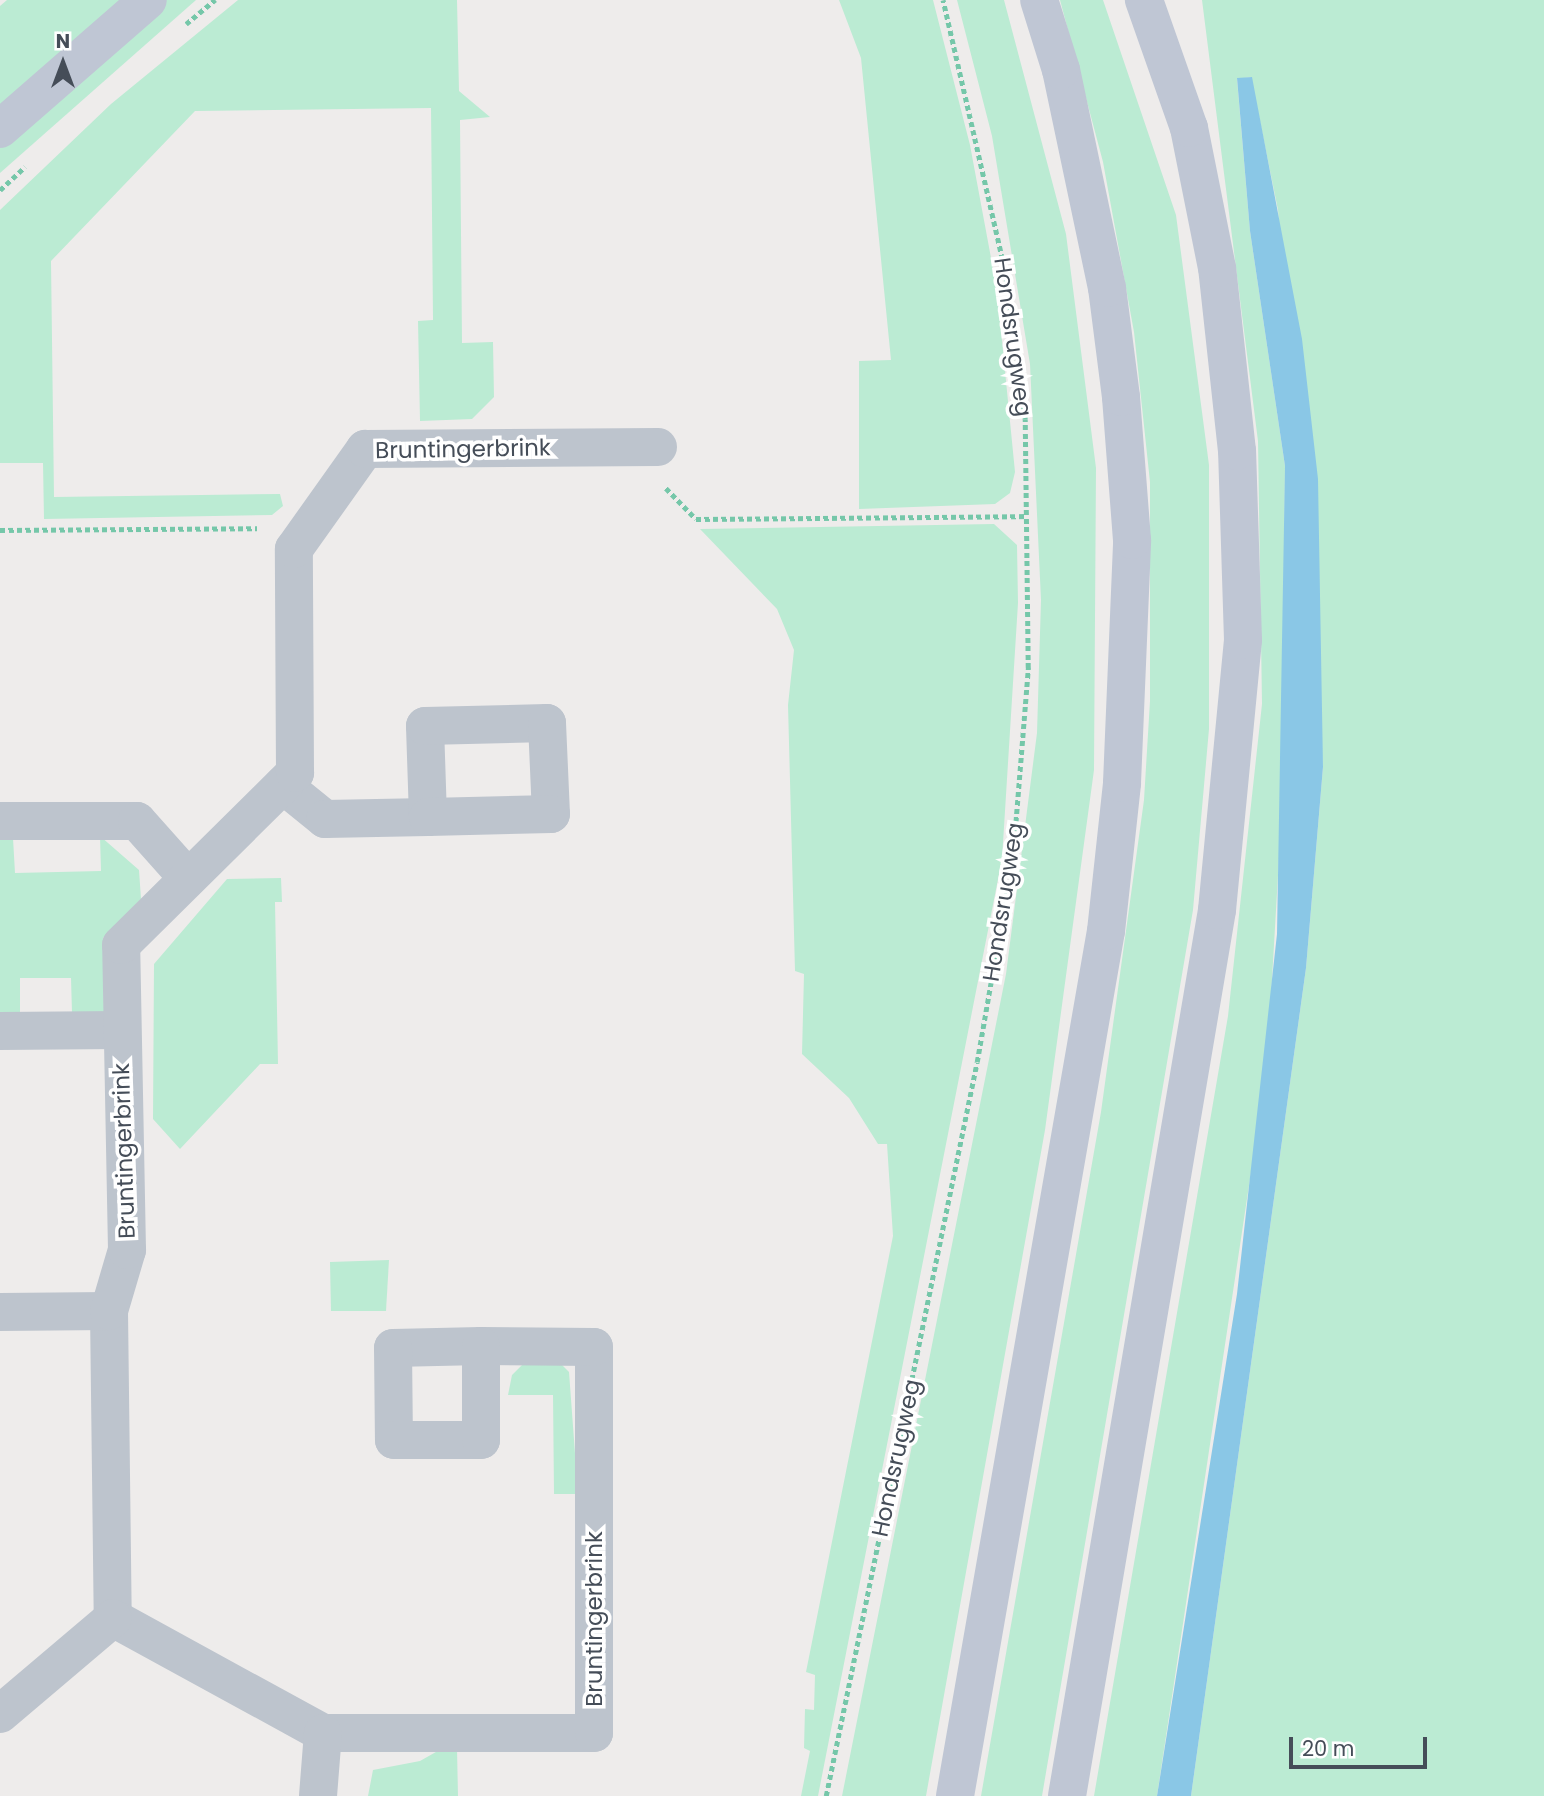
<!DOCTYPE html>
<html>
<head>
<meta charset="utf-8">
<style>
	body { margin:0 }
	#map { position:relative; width:1544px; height:1796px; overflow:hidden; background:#eeeceb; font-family:Poppins,sans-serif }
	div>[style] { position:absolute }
	.green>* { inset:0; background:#bbebd3 }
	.water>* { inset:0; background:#8ac7e6 }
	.path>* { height:4.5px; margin-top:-2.25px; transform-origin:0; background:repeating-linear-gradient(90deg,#75c7a9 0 5px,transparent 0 8.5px) }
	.street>* { height:38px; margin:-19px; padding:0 19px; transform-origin:19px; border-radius:19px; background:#bdc4cd }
	.secondary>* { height:38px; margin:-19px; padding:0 19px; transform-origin:19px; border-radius:19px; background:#bfc6d4 }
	span { translate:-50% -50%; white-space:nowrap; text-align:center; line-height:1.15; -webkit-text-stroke:7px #fff; paint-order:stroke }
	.street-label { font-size:23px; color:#454d58 }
	.north { position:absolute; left:28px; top:28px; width:70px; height:70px; -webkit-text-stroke:5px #fff; paint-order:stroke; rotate:0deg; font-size:19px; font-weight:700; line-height:28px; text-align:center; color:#454d58 }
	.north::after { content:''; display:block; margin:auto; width:24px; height:32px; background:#454d58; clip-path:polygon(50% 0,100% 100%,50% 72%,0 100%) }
	.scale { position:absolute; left:1289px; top:1737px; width:138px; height:32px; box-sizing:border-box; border:4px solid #454d58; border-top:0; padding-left:9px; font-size:21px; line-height:24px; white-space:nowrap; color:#454d58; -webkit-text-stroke:5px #fff; paint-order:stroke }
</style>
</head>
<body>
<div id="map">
	<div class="green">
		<i style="clip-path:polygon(7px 0,131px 0,0 113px,0 6px)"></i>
		<i style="clip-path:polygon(166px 0,196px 0,0 173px,0 148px)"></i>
		<i style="clip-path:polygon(238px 0,457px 0,459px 91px,490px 117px,460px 120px,462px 343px,493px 342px,494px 397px,472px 419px,420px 421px,418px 321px,433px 320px,431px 108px,195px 111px,51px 261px,54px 497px,280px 494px,283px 506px,272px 515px,44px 519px,43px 463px,0 463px,0 210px,111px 104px)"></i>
		<i style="clip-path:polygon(839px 0,933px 0,970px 145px,997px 290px,1015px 472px,1010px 493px,995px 504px,859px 509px,859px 361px,891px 360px,861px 58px)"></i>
		<i style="clip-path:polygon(957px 0,1004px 0,1066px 234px,1096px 468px,1094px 770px,1045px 1130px,926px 1796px,842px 1796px,1006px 974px,1037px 733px,1041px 600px,1030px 364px,992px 136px)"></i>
		<i style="clip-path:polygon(1060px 0,1103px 0,1176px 215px,1209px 465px,1209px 729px,1193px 910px,1042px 1796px,981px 1796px,1101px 1112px,1144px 800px,1150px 701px,1150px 482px,1134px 332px,1103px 162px)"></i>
		<i style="clip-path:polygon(1202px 0,1544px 0,1544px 1796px,1191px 1796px,1306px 968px,1323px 767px,1278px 210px,1251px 77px,1237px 79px,1250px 231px,1285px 466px,1282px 806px,1267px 1066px,1157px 1796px,1094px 1796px,1228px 1016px,1262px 704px,1258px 441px)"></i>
		<i style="clip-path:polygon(994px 524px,1017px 545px,1018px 603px,1002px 859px,818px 1796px,801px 1796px,810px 1751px,804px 1748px,805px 1709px,814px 1710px,815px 1675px,806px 1672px,893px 1236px,887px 1144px,878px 1144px,849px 1098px,802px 1054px,804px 974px,795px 971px,788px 705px,794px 650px,777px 609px,700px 529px)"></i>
		<i style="clip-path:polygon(100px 836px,139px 870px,141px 899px,103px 938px,104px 1012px,72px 1013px,71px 978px,20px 978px,20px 1013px,0 1014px,0 838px,13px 838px,15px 873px,101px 871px)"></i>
		<i style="clip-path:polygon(281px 878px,282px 902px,275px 902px,278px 1064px,260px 1064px,180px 1149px,153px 1119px,154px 964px,227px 879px)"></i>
		<i style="clip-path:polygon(389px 1260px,386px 1311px,331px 1311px,330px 1262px)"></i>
		<i style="clip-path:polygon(525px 1362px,561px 1364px,569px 1372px,578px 1494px,554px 1494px,553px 1395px,508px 1395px,512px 1375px)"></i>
		<i style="clip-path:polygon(443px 1748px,457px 1748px,458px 1796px,368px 1796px,373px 1770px,420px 1761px)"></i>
	</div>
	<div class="water">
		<i style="clip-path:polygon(1252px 77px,1302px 339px,1318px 479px,1323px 767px,1306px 968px,1191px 1796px,1157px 1796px,1237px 1294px,1277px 934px,1285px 466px,1250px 231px,1237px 78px)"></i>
	</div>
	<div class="path">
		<i style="left:186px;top:24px;width:38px;rotate:-40deg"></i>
		<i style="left:0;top:190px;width:34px;rotate:-43deg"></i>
		<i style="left:666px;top:488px;width:43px;rotate:45.9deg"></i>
		<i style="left:696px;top:519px;width:331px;rotate:-0.5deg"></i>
		<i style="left:0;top:530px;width:257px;rotate:-0.4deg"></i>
		<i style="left:826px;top:1796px;width:749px;rotate:-78.38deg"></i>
		<i style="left:977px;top:1062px;width:209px;rotate:-80.1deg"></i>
		<i style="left:1013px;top:856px;width:189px;rotate:-85.4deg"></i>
		<i style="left:1028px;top:668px;width:249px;rotate:-90.7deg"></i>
		<i style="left:1025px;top:419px;width:144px;rotate:-97.6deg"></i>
		<i style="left:1006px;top:276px;width:283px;rotate:-102.9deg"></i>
	</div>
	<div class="street">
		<i style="left:283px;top:785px;width:54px;rotate:39deg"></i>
		<i style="left:325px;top:819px;width:103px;rotate:-1.1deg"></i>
		<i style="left:428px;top:817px;width:91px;rotate:-91.9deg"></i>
		<i style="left:425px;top:726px;width:122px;rotate:-1.4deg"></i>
		<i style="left:547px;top:723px;width:91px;rotate:87.5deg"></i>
		<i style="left:551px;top:814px;width:123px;rotate:178.6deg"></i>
		<i style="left:0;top:821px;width:137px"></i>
		<i style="left:137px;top:821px;width:74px;rotate:48.3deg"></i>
		<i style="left:0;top:1031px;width:120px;rotate:-0.5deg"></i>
		<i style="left:109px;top:1311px;width:307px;rotate:89.3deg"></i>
		<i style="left:113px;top:1618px;width:239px;rotate:28.7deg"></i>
		<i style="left:323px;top:1733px;width:271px"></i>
		<i style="left:594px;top:1733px;width:386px;rotate:-90deg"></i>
		<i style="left:594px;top:1347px;width:113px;rotate:-179.5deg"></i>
		<i style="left:481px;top:1346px;width:88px;rotate:178.7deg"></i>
		<i style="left:393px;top:1348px;width:92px;rotate:89.4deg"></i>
		<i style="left:394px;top:1440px;width:87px"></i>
		<i style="left:481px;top:1440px;width:94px;rotate:-90deg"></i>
		<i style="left:0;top:1312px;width:109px;rotate:-0.5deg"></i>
		<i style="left:109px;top:1311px;width:64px;rotate:-73.6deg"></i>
		<i style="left:127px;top:1250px;width:305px;rotate:-91.1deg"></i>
		<i style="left:121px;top:945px;width:245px;rotate:-44.7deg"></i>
		<i style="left:295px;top:773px;width:224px;rotate:-90.3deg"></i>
		<i style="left:294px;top:549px;width:123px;rotate:-54.6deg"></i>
		<i style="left:365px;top:449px;width:293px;rotate:-0.4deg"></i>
		<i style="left:0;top:1714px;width:148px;rotate:-40.3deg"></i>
		<i style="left:318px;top:1796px;width:63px;rotate:-85.5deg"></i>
	</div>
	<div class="secondary">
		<i style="left:0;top:129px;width:196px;rotate:-41.1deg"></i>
		<i style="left:955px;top:1796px;width:878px;rotate:-80.1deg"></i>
		<i style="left:1106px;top:931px;width:149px;rotate:-83.8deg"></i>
		<i style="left:1122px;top:783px;width:243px;rotate:-87.6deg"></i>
		<i style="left:1132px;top:540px;width:143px;rotate:-94.4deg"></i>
		<i style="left:1121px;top:397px;width:110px;rotate:-97.3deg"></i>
		<i style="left:1107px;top:288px;width:223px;rotate:-101.9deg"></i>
		<i style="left:1061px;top:70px;width:73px;rotate:-107.4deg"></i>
		<i style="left:1067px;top:1796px;width:899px;rotate:-80.39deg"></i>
		<i style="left:1217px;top:910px;width:271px;rotate:-84.5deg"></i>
		<i style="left:1243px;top:640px;width:189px;rotate:-91.8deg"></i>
		<i style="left:1237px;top:451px;width:184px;rotate:-96.2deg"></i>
		<i style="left:1217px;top:268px;width:143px;rotate:-101.3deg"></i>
		<i style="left:1189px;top:128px;width:136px;rotate:-109.4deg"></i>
	</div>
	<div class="street-label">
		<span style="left:1013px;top:337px;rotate:82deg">Hondsrugweg</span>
		<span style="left:463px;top:449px;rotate:-1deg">Bruntingerbrink</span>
		<span style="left:1003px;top:902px;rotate:-81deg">Hondsrugweg</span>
		<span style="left:124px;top:1151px;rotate:-92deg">Bruntingerbrink</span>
		<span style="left:896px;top:1458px;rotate:-78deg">Hondsrugweg</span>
		<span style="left:594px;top:1619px;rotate:-90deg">Bruntingerbrink</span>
	</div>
	<div class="north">N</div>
	<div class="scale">20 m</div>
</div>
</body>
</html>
